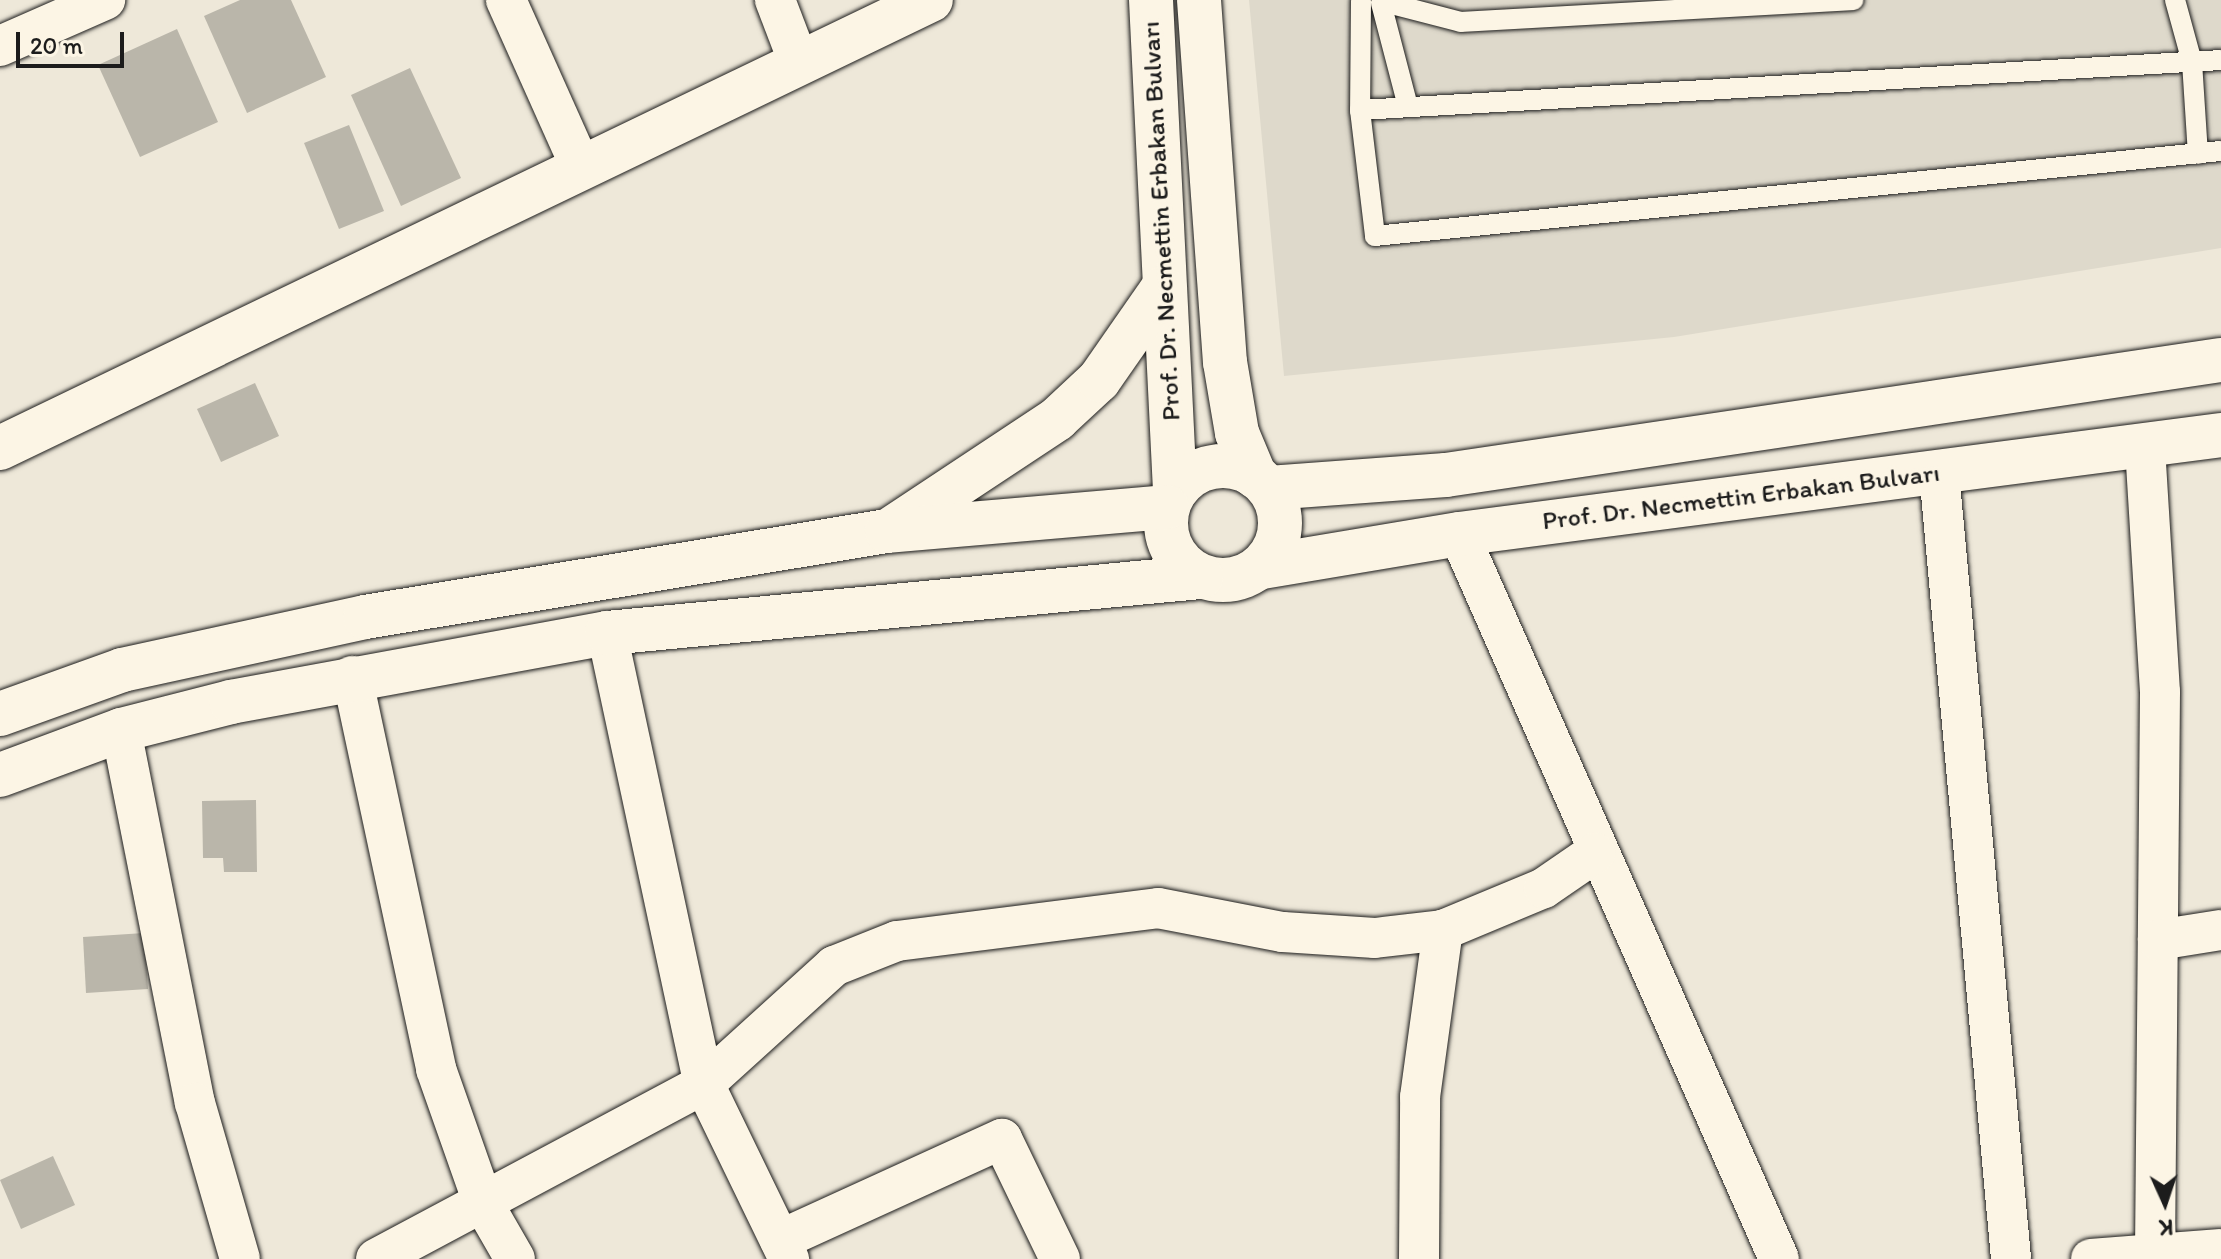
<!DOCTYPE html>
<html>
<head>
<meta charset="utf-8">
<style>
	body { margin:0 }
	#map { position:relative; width:2221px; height:1259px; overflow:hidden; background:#eee8d9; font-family:Itim,sans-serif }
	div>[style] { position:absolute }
	.built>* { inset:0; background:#ded9cb }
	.building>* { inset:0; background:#bab6aa }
	.roads { filter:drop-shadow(0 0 2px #1c1c1c) drop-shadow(0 0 2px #1c1c1c) }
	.lane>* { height:20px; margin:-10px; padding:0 10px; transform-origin:10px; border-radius:10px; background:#fcf5e5 }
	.street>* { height:40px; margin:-20px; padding:0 20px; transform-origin:20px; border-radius:20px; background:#fcf5e5 }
	.secondary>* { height:44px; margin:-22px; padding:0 22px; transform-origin:22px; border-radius:22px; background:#fcf5e5 }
	.secondary>.ring { margin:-22px; padding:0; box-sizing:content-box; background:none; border:44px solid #fcf5e5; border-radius:50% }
	span { translate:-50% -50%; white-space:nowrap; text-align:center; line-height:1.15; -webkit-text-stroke:7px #fcf5e5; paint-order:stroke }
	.street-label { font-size:26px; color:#1c1c1c }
	.north { position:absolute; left:2125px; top:1163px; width:80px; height:80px; -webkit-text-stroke:6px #fcf5e5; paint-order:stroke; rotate:177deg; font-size:22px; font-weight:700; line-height:32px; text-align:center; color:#1c1c1c }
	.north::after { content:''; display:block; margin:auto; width:28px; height:36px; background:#1c1c1c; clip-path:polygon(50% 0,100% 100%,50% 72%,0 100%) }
	.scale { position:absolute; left:16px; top:32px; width:108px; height:36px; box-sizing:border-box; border:4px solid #1c1c1c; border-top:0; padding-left:10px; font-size:24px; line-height:28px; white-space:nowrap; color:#1c1c1c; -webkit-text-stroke:6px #fcf5e5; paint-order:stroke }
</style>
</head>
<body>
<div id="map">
	<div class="built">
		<i style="clip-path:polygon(1249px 0,2221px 0,2221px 248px,1674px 337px,1284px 376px)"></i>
	</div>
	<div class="building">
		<i style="clip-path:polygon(240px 0,291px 0,326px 77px,247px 113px,204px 16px)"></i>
		<i style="clip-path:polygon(177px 29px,218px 122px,140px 157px,98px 65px)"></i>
		<i style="clip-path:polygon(410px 68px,461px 178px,401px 206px,351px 95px)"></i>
		<i style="clip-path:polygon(349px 125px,384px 211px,339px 229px,304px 143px)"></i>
		<i style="clip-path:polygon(255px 383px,279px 436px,221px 462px,197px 409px)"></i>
		<i style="clip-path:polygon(256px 800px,257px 872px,224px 872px,223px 858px,203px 858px,202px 801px)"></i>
		<i style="clip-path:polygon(144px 933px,148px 989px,86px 993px,83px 937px)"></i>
		<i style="clip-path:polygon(53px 1156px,75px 1205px,21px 1229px,0 1180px)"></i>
	</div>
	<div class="roads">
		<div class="lane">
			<i style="left:2175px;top:0;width:64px;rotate:74.7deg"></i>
			<i style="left:2192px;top:62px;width:92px;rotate:86.3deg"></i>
			<i style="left:1361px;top:1px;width:109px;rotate:90.5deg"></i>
			<i style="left:1360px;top:110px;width:127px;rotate:83.2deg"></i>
			<i style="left:1375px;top:236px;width:850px;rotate:-5.74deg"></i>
			<i style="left:1381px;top:3px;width:107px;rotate:75.4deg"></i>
			<i style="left:1388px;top:3px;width:75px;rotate:14.6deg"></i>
			<i style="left:1461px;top:22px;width:393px;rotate:-3.2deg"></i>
			<i style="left:1360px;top:110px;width:862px;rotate:-3.32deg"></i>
		</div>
		<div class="street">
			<i style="left:506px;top:0;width:184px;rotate:65.9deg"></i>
			<i style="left:775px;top:0;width:67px;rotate:69.1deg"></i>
			<i style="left:0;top:46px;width:115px;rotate:-23.7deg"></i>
			<i style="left:2145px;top:447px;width:245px;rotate:86.5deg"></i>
			<i style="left:2160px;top:692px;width:567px;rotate:90.51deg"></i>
			<i style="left:1939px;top:472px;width:790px;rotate:84.77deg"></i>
			<i style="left:1459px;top:534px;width:792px;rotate:66.18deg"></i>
			<i style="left:607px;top:633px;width:461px;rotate:77.9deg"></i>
			<i style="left:704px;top:1084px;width:195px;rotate:64.1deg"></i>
			<i style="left:352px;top:676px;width:402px;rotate:77.9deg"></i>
			<i style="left:436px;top:1069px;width:144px;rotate:70.6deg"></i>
			<i style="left:484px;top:1205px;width:62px;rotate:60.1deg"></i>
			<i style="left:121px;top:730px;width:380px;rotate:78.8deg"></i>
			<i style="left:195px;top:1103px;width:162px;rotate:73.9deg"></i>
			<i style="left:2158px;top:940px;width:64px;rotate:-9deg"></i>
			<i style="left:780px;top:1240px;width:244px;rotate:-24.5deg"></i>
			<i style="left:1002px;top:1139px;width:133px;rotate:64.2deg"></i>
			<i style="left:376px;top:1259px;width:372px;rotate:-28.1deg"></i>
			<i style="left:704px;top:1084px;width:176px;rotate:-42.2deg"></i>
			<i style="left:834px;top:966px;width:68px;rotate:-21.6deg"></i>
			<i style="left:897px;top:941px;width:263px;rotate:-7.2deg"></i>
			<i style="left:1158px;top:908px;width:127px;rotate:10.9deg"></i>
			<i style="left:1283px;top:932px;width:92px;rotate:3.7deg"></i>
			<i style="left:1375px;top:938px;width:68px;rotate:-6.7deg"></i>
			<i style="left:1443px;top:930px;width:109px;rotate:-22.6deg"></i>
			<i style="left:1544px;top:888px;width:62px;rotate:-34.5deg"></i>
			<i style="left:1419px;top:1259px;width:162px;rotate:-89.6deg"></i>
			<i style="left:1420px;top:1097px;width:169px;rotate:-82.2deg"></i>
			<i style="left:2091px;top:1259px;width:130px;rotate:-4.4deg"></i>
		</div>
		<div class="secondary">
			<i style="left:1151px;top:0;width:492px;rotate:87.2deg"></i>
			<i style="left:1199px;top:0;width:363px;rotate:85.9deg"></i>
			<i style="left:1225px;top:362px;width:72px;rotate:80.4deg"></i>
			<i style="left:1237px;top:433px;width:47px;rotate:67.3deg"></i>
			<i style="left:0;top:448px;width:1033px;rotate:-25.7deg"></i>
			<i class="ring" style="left:1166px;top:466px;width:70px;height:70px"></i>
			<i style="left:1269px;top:488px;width:177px;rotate:-4.2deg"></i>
			<i style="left:1446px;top:475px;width:783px;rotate:-8.44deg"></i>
			<i style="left:894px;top:527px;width:196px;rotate:-33.5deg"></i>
			<i style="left:1057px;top:419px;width:57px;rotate:-42.9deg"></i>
			<i style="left:1099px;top:380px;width:112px;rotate:-55.2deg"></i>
			<i style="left:1262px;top:567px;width:200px;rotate:-9.5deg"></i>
			<i style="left:1459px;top:534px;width:768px;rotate:-7.4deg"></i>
			<i style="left:0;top:714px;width:130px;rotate:-19.8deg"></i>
			<i style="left:122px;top:670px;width:249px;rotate:-12.3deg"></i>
			<i style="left:365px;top:617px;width:529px;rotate:-9.36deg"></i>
			<i style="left:887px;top:531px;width:281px;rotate:-4.9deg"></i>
			<i style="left:0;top:775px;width:129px;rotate:-20.4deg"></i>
			<i style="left:121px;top:730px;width:114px;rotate:-14.3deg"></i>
			<i style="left:231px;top:702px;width:382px;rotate:-10.4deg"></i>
			<i style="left:607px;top:633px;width:597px;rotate:-5.39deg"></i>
		</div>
	</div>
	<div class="street-label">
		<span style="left:1161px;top:221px;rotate:-93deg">Prof. Dr. Necmettin Erbakan Bulvarı</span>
		<span style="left:1741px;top:497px;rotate:-7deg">Prof. Dr. Necmettin Erbakan Bulvarı</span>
	</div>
	<div class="north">K</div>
	<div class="scale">20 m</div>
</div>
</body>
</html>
